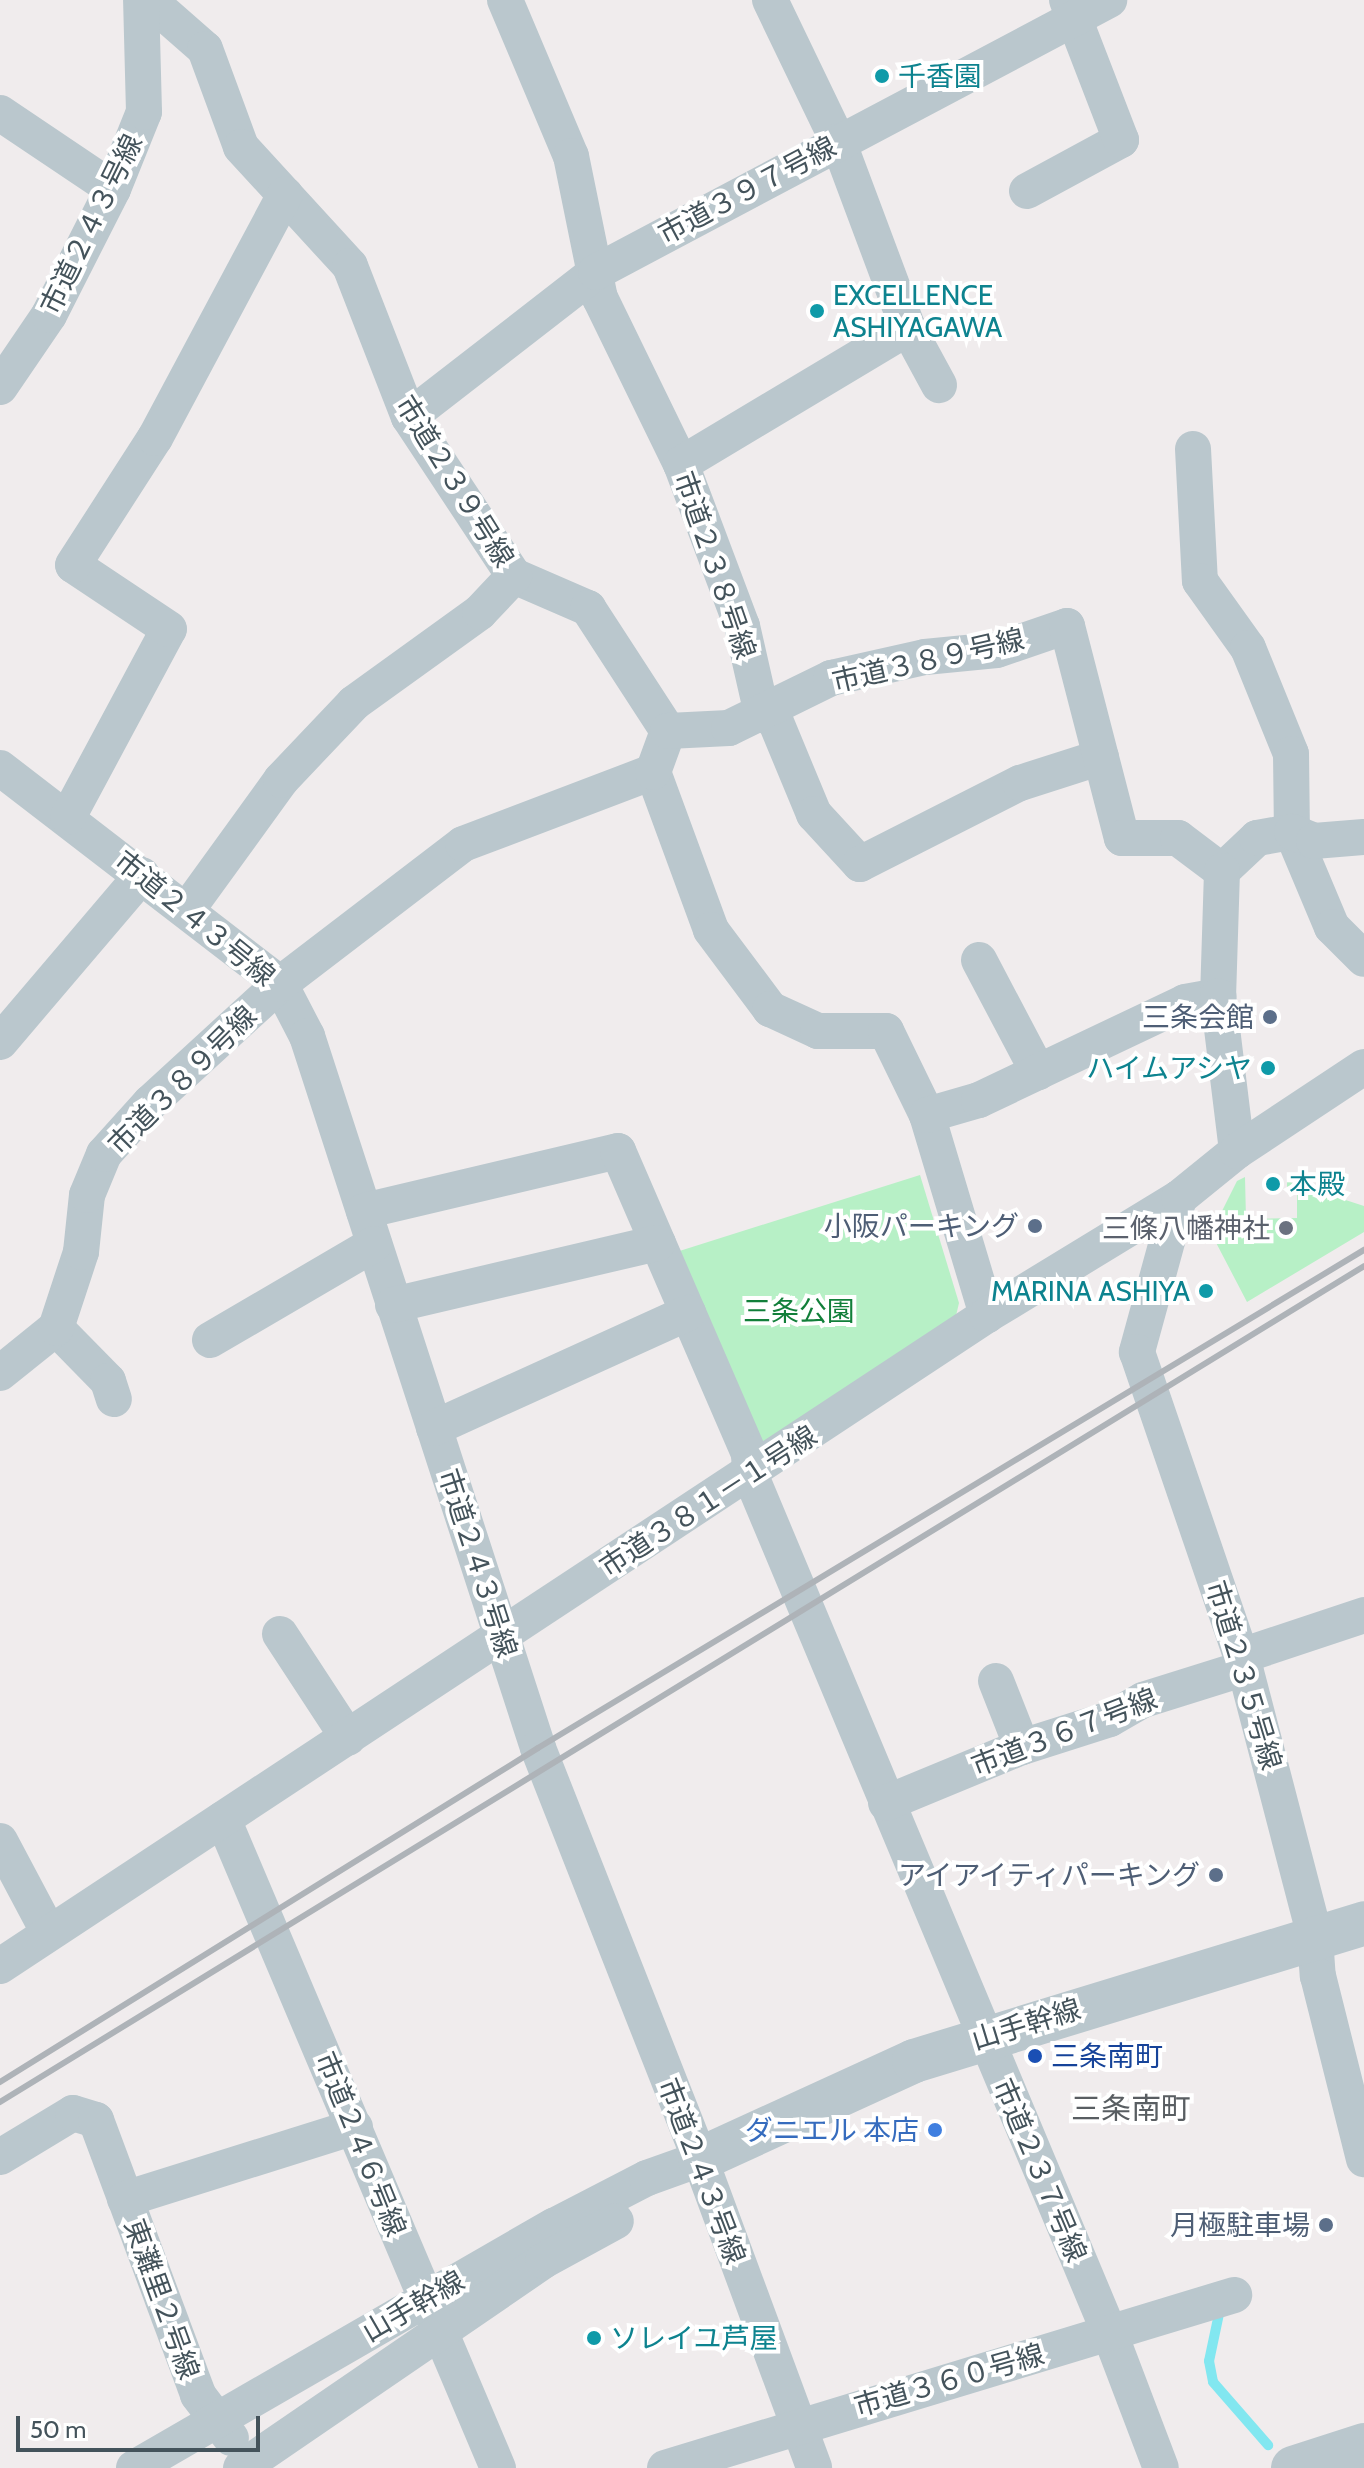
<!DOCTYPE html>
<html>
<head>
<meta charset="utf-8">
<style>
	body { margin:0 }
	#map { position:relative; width:1364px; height:2468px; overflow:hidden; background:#f0eced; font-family:Cabin,"Noto Sans JP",sans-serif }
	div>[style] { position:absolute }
	.green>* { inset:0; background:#b7f0c6 }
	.stream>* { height:10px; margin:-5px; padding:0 5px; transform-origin:5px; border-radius:5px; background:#82e7f0 }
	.minor>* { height:36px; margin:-18px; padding:0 18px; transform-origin:18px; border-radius:18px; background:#bac7cd }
	.tertiary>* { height:44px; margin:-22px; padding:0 22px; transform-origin:22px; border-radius:22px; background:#bac7cd }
	.rail>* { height:6px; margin:-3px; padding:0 3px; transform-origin:3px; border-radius:3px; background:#aeb3b8 }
	.dots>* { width:22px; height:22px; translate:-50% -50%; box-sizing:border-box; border:4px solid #fff; border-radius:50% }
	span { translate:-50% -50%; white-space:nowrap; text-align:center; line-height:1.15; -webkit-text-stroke:8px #fff; paint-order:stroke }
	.culture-label { font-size:28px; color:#0d838f }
	.left { translate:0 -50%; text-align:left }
	.right { translate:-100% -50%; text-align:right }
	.street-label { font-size:28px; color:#44535b }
	.service-label { font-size:28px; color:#4e5e75 }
	.worship-label { font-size:28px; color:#5b616d }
	.park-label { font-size:28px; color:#127f3a }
	.transit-label { font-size:28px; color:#164399 }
	.shop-label { font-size:28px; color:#366cbe }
	.neighbourhood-label { font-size:30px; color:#595e62 }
	.scale { position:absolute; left:16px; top:2416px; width:244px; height:36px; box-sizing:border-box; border:4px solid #44535b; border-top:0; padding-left:10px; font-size:24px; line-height:28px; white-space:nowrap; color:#44535b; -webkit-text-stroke:6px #fff; paint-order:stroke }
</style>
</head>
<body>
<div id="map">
	<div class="green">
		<i style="clip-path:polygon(920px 1175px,959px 1303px,955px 1320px,758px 1452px,670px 1254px)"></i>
		<i style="clip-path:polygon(1245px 1177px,1246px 1219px,1297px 1218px,1297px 1192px,1287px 1189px,1287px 1181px,1364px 1206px,1364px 1232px,1247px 1302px,1211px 1233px,1237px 1181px)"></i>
	</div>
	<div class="stream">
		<i style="left:1220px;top:2309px;width:53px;rotate:101.9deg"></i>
		<i style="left:1209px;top:2361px;width:21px;rotate:79deg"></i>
		<i style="left:1213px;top:2382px;width:84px;rotate:48.9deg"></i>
	</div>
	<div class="minor">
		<i style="left:149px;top:0;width:74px;rotate:41.2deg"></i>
		<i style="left:205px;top:49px;width:104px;rotate:69.8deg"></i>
		<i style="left:241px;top:147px;width:161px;rotate:47.5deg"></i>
		<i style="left:350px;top:266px;width:162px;rotate:68.7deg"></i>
		<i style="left:409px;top:417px;width:191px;rotate:56.6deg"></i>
		<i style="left:514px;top:576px;width:81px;rotate:23.4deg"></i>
		<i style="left:588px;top:608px;width:147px;rotate:57deg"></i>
		<i style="left:505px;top:0;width:169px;rotate:67.1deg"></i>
		<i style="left:571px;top:156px;width:145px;rotate:78.5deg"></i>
		<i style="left:600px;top:298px;width:185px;rotate:64deg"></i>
		<i style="left:681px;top:464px;width:173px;rotate:69.4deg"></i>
		<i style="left:742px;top:626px;width:90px;rotate:77.2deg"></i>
		<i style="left:762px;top:714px;width:14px;rotate:25deg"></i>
		<i style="left:775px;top:720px;width:102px;rotate:67.5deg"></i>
		<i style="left:814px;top:814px;width:68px;rotate:47.4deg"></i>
		<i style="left:860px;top:864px;width:179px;rotate:-26.9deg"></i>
		<i style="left:1020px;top:783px;width:85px;rotate:-17.8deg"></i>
		<i style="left:770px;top:0;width:157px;rotate:64.3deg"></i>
		<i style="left:838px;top:141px;width:200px;rotate:69.5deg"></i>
		<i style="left:908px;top:328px;width:65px;rotate:61.5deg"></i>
		<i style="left:0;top:113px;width:136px;rotate:33.9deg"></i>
		<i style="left:1027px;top:191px;width:107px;rotate:-28.5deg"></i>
		<i style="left:1121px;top:140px;width:150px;rotate:-111.1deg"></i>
		<i style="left:0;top:387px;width:87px;rotate:-55.8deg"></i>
		<i style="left:49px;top:315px;width:141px;rotate:-63.1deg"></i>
		<i style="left:113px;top:189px;width:83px;rotate:-68.1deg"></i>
		<i style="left:144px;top:112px;width:112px;rotate:-91.5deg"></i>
		<i style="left:409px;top:417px;width:237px;rotate:-37.8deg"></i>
		<i style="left:596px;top:272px;width:581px;rotate:-27.93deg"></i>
		<i style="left:1193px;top:449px;width:132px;rotate:87deg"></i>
		<i style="left:1200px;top:581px;width:82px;rotate:54.4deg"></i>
		<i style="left:1248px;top:648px;width:114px;rotate:67.9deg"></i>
		<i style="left:1291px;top:754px;width:78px;rotate:89.3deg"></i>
		<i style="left:1292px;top:832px;width:103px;rotate:67.2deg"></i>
		<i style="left:1332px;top:927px;width:45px;rotate:45deg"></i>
		<i style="left:681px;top:464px;width:265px;rotate:-30.9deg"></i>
		<i style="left:0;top:768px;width:354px;rotate:37.6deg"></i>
		<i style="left:280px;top:984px;width:59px;rotate:62.6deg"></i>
		<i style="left:307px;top:1036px;width:749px;rotate:72.02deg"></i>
		<i style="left:538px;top:1748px;width:442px;rotate:68.5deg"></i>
		<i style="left:700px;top:2159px;width:329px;rotate:69.7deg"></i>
		<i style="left:653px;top:772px;width:168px;rotate:69.8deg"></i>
		<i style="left:711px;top:930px;width:99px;rotate:53.2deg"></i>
		<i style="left:770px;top:1009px;width:53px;rotate:24.6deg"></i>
		<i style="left:818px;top:1031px;width:68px"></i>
		<i style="left:886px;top:1031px;width:93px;rotate:64deg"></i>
		<i style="left:927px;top:1115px;width:209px;rotate:73.3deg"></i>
		<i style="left:68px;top:817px;width:213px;rotate:-61.8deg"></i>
		<i style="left:169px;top:629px;width:115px;rotate:-146.3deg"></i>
		<i style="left:73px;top:565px;width:151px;rotate:-57.2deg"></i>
		<i style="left:155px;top:438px;width:276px;rotate:-61.9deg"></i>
		<i style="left:1222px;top:871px;width:48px;rotate:-43.3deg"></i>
		<i style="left:1257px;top:838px;width:36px;rotate:-10deg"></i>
		<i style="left:1292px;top:832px;width:24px;rotate:22deg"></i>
		<i style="left:1314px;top:841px;width:50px;rotate:-4.6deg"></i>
		<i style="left:187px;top:910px;width:160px;rotate:-54.1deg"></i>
		<i style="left:281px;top:780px;width:106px;rotate:-46.5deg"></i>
		<i style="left:354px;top:703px;width:155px;rotate:-35.8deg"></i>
		<i style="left:480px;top:612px;width:50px;rotate:-46.6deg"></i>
		<i style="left:979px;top:960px;width:127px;rotate:62.2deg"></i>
		<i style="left:0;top:1042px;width:219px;rotate:-49.6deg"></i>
		<i style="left:927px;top:1115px;width:54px;rotate:-16.1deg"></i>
		<i style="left:979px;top:1100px;width:228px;rotate:-25.4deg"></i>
		<i style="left:1185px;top:1002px;width:34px;rotate:-10deg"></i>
		<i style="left:1179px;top:1198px;width:160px;rotate:105.3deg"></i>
		<i style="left:1137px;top:1352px;width:334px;rotate:71.1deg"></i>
		<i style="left:1245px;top:1668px;width:278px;rotate:75.4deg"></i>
		<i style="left:1315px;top:1937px;width:39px;rotate:86deg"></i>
		<i style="left:1318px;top:1976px;width:189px;rotate:75.9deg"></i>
		<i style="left:364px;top:1211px;width:261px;rotate:-13.3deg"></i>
		<i style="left:618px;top:1151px;width:330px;rotate:66.6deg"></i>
		<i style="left:749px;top:1454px;width:20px;rotate:87deg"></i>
		<i style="left:750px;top:1474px;width:932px;rotate:67.29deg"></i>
		<i style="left:1110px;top:2334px;width:143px;rotate:69.2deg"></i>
		<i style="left:393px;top:1305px;width:272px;rotate:-13.2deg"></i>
		<i style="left:56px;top:1328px;width:74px;rotate:45.5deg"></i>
		<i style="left:108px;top:1381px;width:19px;rotate:72deg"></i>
		<i style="left:210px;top:1340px;width:190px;rotate:-30.3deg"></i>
		<i style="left:0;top:1373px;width:72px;rotate:-38.8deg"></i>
		<i style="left:56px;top:1328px;width:80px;rotate:-71.8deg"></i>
		<i style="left:81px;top:1252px;width:57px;rotate:-84deg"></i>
		<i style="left:87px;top:1195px;width:44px;rotate:-67.5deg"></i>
		<i style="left:104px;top:1154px;width:69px;rotate:-48deg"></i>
		<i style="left:150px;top:1103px;width:176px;rotate:-42.5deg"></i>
		<i style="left:280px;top:984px;width:230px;rotate:-37.4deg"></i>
		<i style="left:463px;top:844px;width:203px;rotate:-20.8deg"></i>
		<i style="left:653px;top:772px;width:44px;rotate:-69.9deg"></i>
		<i style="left:668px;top:731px;width:61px;rotate:-2.8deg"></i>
		<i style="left:729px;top:728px;width:114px;rotate:-26.1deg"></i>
		<i style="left:831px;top:678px;width:96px;rotate:-12.6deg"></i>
		<i style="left:925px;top:657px;width:72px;rotate:-5.6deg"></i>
		<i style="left:997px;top:650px;width:74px;rotate:-18.9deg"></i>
		<i style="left:1067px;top:626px;width:219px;rotate:75.5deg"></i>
		<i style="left:1122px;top:838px;width:56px"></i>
		<i style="left:1178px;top:838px;width:55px;rotate:36.9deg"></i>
		<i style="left:1222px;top:871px;width:125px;rotate:91.8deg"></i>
		<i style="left:1218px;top:996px;width:156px;rotate:83deg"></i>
		<i style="left:434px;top:1428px;width:279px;rotate:-24.4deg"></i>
		<i style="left:280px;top:1634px;width:124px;rotate:56.8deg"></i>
		<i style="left:1241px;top:1656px;width:130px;rotate:-18.4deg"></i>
		<i style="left:996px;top:1681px;width:71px;rotate:68.5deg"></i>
		<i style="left:886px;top:1803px;width:147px;rotate:-22.4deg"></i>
		<i style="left:1022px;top:1747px;width:92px;rotate:-17.7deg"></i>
		<i style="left:1110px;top:1719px;width:38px;rotate:-30deg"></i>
		<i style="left:1143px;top:1700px;width:107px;rotate:-17.4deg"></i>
		<i style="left:223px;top:1819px;width:705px;rotate:67.04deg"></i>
		<i style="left:0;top:1841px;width:104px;rotate:62deg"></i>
		<i style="left:0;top:1966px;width:1182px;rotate:-33.41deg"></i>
		<i style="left:987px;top:1315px;width:225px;rotate:-31.4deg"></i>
		<i style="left:1179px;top:1198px;width:75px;rotate:-39deg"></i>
		<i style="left:1237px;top:1151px;width:152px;rotate:-33.5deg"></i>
		<i style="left:0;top:2157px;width:85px;rotate:-31.1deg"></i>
		<i style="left:73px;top:2113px;width:24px;rotate:17deg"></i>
		<i style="left:96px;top:2120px;width:293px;rotate:69.6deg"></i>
		<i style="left:198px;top:2395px;width:54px;rotate:52.5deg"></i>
		<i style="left:125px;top:2199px;width:241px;rotate:-17.4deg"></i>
		<i style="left:134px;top:2468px;width:485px;rotate:-30deg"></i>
		<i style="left:554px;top:2226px;width:105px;rotate:-27.3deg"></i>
		<i style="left:647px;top:2178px;width:56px;rotate:-19.7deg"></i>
		<i style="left:241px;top:2468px;width:366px;rotate:-34.4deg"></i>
		<i style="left:543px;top:2261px;width:83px;rotate:-28.7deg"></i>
		<i style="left:665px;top:2468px;width:595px;rotate:-16.91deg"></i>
	</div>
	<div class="tertiary">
		<i style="left:700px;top:2159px;width:235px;rotate:-24.6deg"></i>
		<i style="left:914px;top:2061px;width:471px;rotate:-17deg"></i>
		<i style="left:1293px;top:2468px;width:75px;rotate:-17.9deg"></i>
	</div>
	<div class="rail">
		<i style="left:0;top:2082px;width:633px;rotate:-31.83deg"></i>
		<i style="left:538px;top:1748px;width:965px;rotate:-31.09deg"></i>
		<i style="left:0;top:2102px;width:1600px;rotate:-31.5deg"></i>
	</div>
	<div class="dots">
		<i style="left:882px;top:76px;background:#0f9aa8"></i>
		<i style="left:817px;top:311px;background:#0f9aa8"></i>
		<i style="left:1270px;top:1017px;background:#5c6f8a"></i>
		<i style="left:1268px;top:1068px;background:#0f9aa8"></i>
		<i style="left:1273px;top:1184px;background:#0f9aa8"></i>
		<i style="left:1035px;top:1226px;background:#5c6f8a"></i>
		<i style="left:1286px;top:1228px;background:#6b7280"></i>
		<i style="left:1206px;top:1291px;background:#0f9aa8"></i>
		<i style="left:1216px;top:1875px;background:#5c6f8a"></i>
		<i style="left:1035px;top:2056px;background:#1a4fb4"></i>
		<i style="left:935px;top:2130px;background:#3f7fe0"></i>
		<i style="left:1326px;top:2225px;background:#5c6f8a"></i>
		<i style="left:594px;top:2338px;background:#0f9aa8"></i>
	</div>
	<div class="culture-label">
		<span class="left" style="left:898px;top:76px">千香園</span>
		<span class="left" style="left:833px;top:311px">EXCELLENCE<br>ASHIYAGAWA</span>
		<span class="right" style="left:1252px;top:1068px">ハイムアシヤ</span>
		<span class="left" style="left:1289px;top:1184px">本殿</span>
		<span class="right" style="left:1190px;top:1291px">MARINA ASHIYA</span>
		<span class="left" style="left:610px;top:2338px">ソレイユ芦屋</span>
	</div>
	<div class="street-label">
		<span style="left:747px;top:190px;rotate:-28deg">市道３９７号線</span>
		<span style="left:91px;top:224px;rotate:-64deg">市道２４３号線</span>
		<span style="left:455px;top:481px;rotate:58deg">市道２３９号線</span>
		<span style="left:715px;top:565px;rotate:71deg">市道２３８号線</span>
		<span style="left:928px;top:660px;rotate:-13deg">市道３８９号線</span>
		<span style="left:195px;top:918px;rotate:39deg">市道２４３号線</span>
		<span style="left:182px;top:1080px;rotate:-45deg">市道３８９号線</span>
		<span style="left:708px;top:1501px;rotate:-33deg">市道３８１－１号線</span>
		<span style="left:478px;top:1563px;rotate:72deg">市道２４３号線</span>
		<span style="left:1244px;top:1675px;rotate:73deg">市道２３５号線</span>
		<span style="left:1064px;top:1732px;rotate:-21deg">市道３６７号線</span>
		<span style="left:1026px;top:2024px;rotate:-17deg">山手幹線</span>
		<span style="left:361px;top:2144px;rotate:68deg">市道２４６号線</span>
		<span style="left:1040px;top:2170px;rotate:67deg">市道２３７号線</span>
		<span style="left:702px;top:2171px;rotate:69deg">市道２４３号線</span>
		<span style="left:162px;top:2299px;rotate:70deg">東灘里２号線</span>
		<span style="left:413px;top:2306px;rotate:-30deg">山手幹線</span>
		<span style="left:949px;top:2380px;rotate:-16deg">市道３６０号線</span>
	</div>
	<div class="service-label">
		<span class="right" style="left:1254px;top:1017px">三条会館</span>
		<span class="right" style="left:1019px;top:1226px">小阪パーキング</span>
		<span class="right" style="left:1200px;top:1875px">アイアイティパーキング</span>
		<span class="right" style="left:1310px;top:2225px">月極駐車場</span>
	</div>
	<div class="worship-label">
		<span class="right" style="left:1270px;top:1228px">三條八幡神社</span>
	</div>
	<div class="park-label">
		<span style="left:799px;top:1311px">三条公園</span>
	</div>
	<div class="transit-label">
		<span class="left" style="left:1051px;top:2056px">三条南町</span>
	</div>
	<div class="shop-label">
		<span class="right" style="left:919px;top:2130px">ダニエル 本店</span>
	</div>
	<div class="neighbourhood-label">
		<span style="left:1131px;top:2109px">三条南町</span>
	</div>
	<div class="scale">50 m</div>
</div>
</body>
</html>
